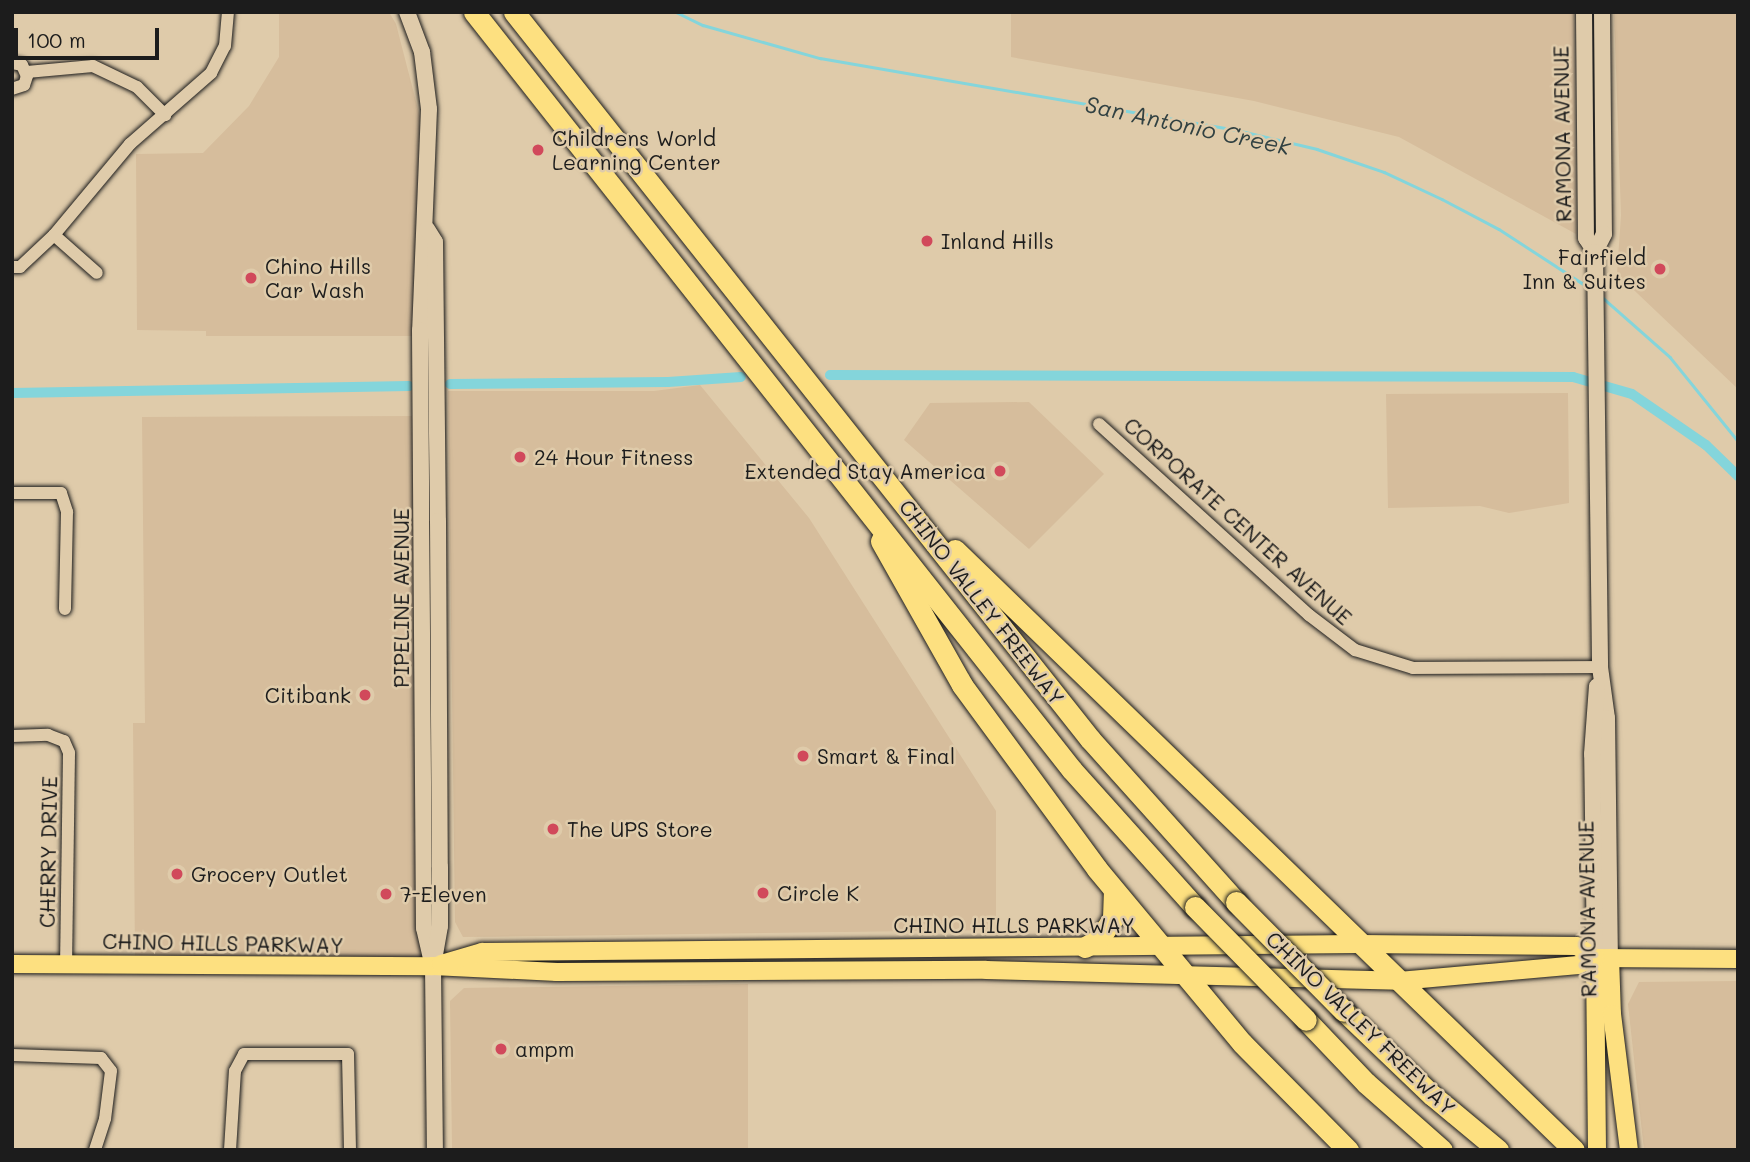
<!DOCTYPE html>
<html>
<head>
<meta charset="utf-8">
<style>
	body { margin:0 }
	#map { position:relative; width:1750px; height:1162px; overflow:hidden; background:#dfcbaa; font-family:Mali,sans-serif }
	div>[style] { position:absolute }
	.built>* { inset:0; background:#d6bd9c }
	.stream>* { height:2.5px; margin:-1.25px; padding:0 1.25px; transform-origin:1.25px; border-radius:1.25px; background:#84d5db }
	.canal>* { height:10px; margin:-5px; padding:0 5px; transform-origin:5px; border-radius:5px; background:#84d5db }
	.roads { filter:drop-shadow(0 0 2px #1c1c1c) drop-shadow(0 0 2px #1c1c1c) }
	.street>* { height:12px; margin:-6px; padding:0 6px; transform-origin:6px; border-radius:6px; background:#dfcbaa }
	.secondary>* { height:16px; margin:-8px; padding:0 8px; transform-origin:8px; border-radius:8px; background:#dfcbaa }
	.primary>* { height:18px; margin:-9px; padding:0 9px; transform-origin:9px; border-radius:9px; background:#fde080 }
	.highway>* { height:21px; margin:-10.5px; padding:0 10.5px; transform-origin:10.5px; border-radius:10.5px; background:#fde080 }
	.bridges { filter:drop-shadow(0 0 2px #1c1c1c) drop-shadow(0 0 2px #1c1c1c) }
	.highway-bridge>* { height:21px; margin:-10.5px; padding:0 10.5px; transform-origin:10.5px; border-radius:10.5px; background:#fde080 }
	.dots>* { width:19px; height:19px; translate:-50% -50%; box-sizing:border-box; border:4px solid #dfcbaa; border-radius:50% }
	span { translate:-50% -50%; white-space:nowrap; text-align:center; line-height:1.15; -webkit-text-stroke:5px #dfcbaa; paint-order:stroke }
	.street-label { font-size:21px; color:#1c1c1c }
	.poi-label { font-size:21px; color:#1c1c1c }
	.left { translate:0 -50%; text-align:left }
	.right { translate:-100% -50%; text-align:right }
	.water-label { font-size:23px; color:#314142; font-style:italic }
	.frame { position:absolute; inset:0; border:14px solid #1c1c1c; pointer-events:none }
	.scale { position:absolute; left:14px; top:28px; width:145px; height:32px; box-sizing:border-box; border:4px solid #1c1c1c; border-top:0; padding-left:9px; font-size:21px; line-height:24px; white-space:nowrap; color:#1c1c1c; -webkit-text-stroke:5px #dfcbaa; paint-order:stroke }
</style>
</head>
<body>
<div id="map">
	<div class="built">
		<i style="clip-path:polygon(279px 12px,389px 12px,396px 24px,420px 117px,426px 336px,206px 336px,206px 331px,137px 330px,136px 154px,203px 153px,249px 106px,279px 57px)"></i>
		<i style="clip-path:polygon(1011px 12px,1574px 12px,1576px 234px,1399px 137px,1254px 101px,1011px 57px)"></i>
		<i style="clip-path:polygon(1614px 12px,1738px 12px,1738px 389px,1617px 274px,1621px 215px)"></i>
		<i style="clip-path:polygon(700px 385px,809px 518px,996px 811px,996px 930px,463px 937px,455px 922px,448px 391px,654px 391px)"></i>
		<i style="clip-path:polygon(1568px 393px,1569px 503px,1509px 513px,1480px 506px,1388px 508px,1386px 394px)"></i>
		<i style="clip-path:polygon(1029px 402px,1104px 474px,1029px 549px,904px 440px,930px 403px)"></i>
		<i style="clip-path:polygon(425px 416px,429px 961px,135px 958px,133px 723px,145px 723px,142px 417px)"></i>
		<i style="clip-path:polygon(1738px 981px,1738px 1150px,1644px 1150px,1628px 1004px,1639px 982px)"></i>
		<i style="clip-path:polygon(748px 984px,748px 1150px,452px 1150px,450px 1001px,464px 988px)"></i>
	</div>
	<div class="stream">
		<i style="left:676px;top:12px;width:30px;rotate:26deg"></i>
		<i style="left:703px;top:25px;width:122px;rotate:15.8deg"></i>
		<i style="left:820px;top:58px;width:427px;rotate:9.8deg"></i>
		<i style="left:1241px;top:131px;width:78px;rotate:13.3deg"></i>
		<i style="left:1317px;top:149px;width:71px;rotate:18.9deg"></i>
		<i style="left:1384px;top:172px;width:64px;rotate:25deg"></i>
		<i style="left:1442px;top:199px;width:64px;rotate:27.8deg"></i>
		<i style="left:1499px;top:229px;width:106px;rotate:33.1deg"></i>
		<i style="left:1602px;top:297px;width:91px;rotate:41.4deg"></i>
		<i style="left:1670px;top:357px;width:108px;rotate:51deg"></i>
	</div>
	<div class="canal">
		<i style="left:830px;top:375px;width:743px;rotate:0.15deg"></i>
		<i style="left:1573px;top:377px;width:61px;rotate:16.1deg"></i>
		<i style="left:1632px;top:394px;width:90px;rotate:34.6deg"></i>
		<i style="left:1706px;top:445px;width:45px;rotate:44.1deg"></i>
		<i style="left:450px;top:384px;width:218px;rotate:-0.5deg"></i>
		<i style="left:668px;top:382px;width:73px;rotate:-3.9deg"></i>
		<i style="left:12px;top:393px;width:397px;rotate:-1deg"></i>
	</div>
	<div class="roads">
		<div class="street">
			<i style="left:12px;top:63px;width:10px;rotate:11deg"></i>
			<i style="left:22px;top:65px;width:12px;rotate:66deg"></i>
			<i style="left:27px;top:76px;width:9px;rotate:108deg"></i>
			<i style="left:24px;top:85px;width:13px;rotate:162deg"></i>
			<i style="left:27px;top:72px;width:66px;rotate:-5.2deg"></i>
			<i style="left:93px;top:66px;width:49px;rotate:25.5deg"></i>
			<i style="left:137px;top:87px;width:40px;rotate:45deg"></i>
			<i style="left:54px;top:235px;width:57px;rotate:41.5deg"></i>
			<i style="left:12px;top:267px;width:8px"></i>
			<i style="left:20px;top:267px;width:47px;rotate:-43.3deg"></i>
			<i style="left:54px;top:235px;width:119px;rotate:-50.1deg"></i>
			<i style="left:130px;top:144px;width:108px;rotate:-41.2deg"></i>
			<i style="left:211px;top:73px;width:30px;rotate:-63deg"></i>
			<i style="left:225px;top:46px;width:34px;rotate:-85deg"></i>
			<i style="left:1099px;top:424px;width:284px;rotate:42.3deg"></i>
			<i style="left:1309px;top:615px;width:58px;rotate:37.3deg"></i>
			<i style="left:1355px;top:650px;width:61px;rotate:17.2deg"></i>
			<i style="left:1413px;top:668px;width:187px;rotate:-0.3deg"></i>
			<i style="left:12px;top:493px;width:49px"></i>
			<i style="left:61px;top:493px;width:20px;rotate:72deg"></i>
			<i style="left:67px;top:512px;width:97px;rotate:91.2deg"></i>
			<i style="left:12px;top:736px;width:36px;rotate:-2deg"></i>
			<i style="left:48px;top:735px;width:17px;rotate:21deg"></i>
			<i style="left:64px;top:741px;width:13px;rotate:67deg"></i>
			<i style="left:69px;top:753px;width:211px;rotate:90.8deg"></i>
			<i style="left:12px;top:1055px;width:89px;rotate:1.9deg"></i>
			<i style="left:101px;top:1058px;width:16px;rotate:52deg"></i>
			<i style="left:111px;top:1071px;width:48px;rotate:97.1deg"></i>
			<i style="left:105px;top:1119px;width:33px;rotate:108deg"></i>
			<i style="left:230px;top:1150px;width:79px;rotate:-86.4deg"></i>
			<i style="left:235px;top:1071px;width:19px;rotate:-62deg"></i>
			<i style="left:244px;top:1054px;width:104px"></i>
			<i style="left:348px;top:1054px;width:96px;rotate:88.8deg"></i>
		</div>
		<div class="secondary">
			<i style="left:407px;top:12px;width:43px;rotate:69.4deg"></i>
			<i style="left:422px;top:52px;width:57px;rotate:83deg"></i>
			<i style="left:429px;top:109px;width:221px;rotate:92.3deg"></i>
			<i style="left:420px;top:330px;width:598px;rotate:89.62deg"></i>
			<i style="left:424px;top:928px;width:39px;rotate:77deg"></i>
			<i style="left:1584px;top:12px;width:226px;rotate:89.5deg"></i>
			<i style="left:1586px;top:238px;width:17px;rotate:57deg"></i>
			<i style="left:1602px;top:12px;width:222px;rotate:89.5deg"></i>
			<i style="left:1604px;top:234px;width:20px;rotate:117deg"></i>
			<i style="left:1595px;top:252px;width:415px;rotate:89.3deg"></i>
			<i style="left:1600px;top:667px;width:51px;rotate:82.2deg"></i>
			<i style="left:1607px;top:718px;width:240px;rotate:89.3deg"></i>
			<i style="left:427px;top:229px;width:15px;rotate:58deg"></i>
			<i style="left:435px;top:242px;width:279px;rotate:89.4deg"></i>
			<i style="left:438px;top:521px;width:346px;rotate:89.7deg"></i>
			<i style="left:440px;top:867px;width:59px;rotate:90deg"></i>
			<i style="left:440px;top:926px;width:41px;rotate:99.9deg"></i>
			<i style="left:433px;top:966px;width:184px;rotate:89.4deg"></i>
			<i style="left:1595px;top:958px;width:204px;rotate:-90.8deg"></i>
			<i style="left:1592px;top:754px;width:68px;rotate:-85.8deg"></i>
		</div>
		<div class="primary">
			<i style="left:1595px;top:958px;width:192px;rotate:89.4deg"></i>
			<i style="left:1610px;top:958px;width:56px;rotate:88deg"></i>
			<i style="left:1612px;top:1014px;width:137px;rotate:82.9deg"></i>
			<i style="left:12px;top:964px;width:421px;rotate:0.3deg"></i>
			<i style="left:433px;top:966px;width:124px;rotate:2.8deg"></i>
			<i style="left:557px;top:972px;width:429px;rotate:-0.3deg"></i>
			<i style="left:986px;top:970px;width:413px;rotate:1.5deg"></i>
			<i style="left:1399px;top:981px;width:180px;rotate:-5.1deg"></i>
			<i style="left:1578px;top:965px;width:18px;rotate:-22deg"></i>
			<i style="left:1595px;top:958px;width:143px;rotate:0.4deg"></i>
			<i style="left:441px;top:964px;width:43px;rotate:-16.3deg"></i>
			<i style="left:482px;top:952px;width:877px;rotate:-0.52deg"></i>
			<i style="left:1359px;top:944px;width:218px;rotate:0.5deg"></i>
			<i style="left:1577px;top:946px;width:22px;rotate:34deg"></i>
		</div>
		<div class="highway">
			<i style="left:474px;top:12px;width:965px;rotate:51.73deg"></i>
			<i style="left:1072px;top:770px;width:184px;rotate:48.1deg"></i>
			<i style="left:514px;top:12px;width:928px;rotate:51.61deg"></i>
			<i style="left:1090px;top:739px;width:219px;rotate:48.1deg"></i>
			<i style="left:881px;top:541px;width:165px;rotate:60.6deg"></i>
			<i style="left:962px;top:685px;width:228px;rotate:53.7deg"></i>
			<i style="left:1097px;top:869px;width:226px;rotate:50.2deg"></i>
			<i style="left:1242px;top:1043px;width:151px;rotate:45.3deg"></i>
			<i style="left:955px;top:550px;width:862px;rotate:44.11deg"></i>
			<i style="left:1085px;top:947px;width:16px;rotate:-30deg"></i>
			<i style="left:1099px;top:939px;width:25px;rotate:-56deg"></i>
			<i style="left:1113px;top:918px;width:27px;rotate:-88deg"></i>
			<i style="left:1344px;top:1011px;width:122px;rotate:43.7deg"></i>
			<i style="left:1432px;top:1095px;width:86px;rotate:39.8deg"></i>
			<i style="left:1306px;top:1020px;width:87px;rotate:46.4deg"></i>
			<i style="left:1366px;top:1083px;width:101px;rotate:41.4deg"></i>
		</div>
	</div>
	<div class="bridges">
		<div class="highway-bridge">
			<i style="left:1236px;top:902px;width:153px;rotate:45.3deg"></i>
			<i style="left:1195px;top:907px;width:158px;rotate:45.5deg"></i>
		</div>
	</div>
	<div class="dots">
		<i style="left:538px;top:150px;background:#d1495b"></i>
		<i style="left:927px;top:241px;background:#d1495b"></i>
		<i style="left:1660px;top:269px;background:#d1495b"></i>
		<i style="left:251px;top:278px;background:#d1495b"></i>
		<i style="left:520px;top:457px;background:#d1495b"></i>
		<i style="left:1000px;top:471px;background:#d1495b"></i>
		<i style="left:365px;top:695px;background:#d1495b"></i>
		<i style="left:803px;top:756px;background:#d1495b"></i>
		<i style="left:553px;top:829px;background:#d1495b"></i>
		<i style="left:177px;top:874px;background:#d1495b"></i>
		<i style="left:763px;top:893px;background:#d1495b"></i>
		<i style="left:386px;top:894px;background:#d1495b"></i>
		<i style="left:501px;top:1049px;background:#d1495b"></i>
	</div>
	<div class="street-label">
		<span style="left:1562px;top:134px;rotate:-91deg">RAMONA AVENUE</span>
		<span style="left:1238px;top:521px;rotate:42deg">CORPORATE CENTER AVENUE</span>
		<span style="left:401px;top:598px;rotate:-90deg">PIPELINE AVENUE</span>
		<span style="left:982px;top:602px;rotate:52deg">CHINO VALLEY FREEWAY</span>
		<span style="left:48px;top:852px;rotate:-89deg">CHERRY DRIVE</span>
		<span style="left:1587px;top:909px;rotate:-91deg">RAMONA AVENUE</span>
		<span style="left:1014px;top:925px">CHINO HILLS PARKWAY</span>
		<span style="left:223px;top:943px;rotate:1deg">CHINO HILLS PARKWAY</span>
		<span style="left:1361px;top:1023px;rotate:44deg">CHINO VALLEY FREEWAY</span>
	</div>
	<div class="poi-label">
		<span class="left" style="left:552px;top:150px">Childrens World<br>Learning Center</span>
		<span class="left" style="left:941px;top:241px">Inland Hills</span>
		<span class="right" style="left:1646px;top:269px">Fairfield<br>Inn &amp; Suites</span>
		<span class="left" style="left:265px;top:278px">Chino Hills<br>Car Wash</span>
		<span class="left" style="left:534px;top:457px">24 Hour Fitness</span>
		<span class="right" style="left:986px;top:471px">Extended Stay America</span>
		<span class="right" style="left:351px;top:695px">Citibank</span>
		<span class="left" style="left:817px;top:756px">Smart &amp; Final</span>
		<span class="left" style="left:567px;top:829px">The UPS Store</span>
		<span class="left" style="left:191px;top:874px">Grocery Outlet</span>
		<span class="left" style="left:777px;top:893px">Circle K</span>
		<span class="left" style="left:400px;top:894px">7-Eleven</span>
		<span class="left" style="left:515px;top:1049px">ampm</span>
	</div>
	<div class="water-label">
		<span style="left:1188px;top:125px;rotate:12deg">San Antonio Creek</span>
	</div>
	<div class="frame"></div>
	<div class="scale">100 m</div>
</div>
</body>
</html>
